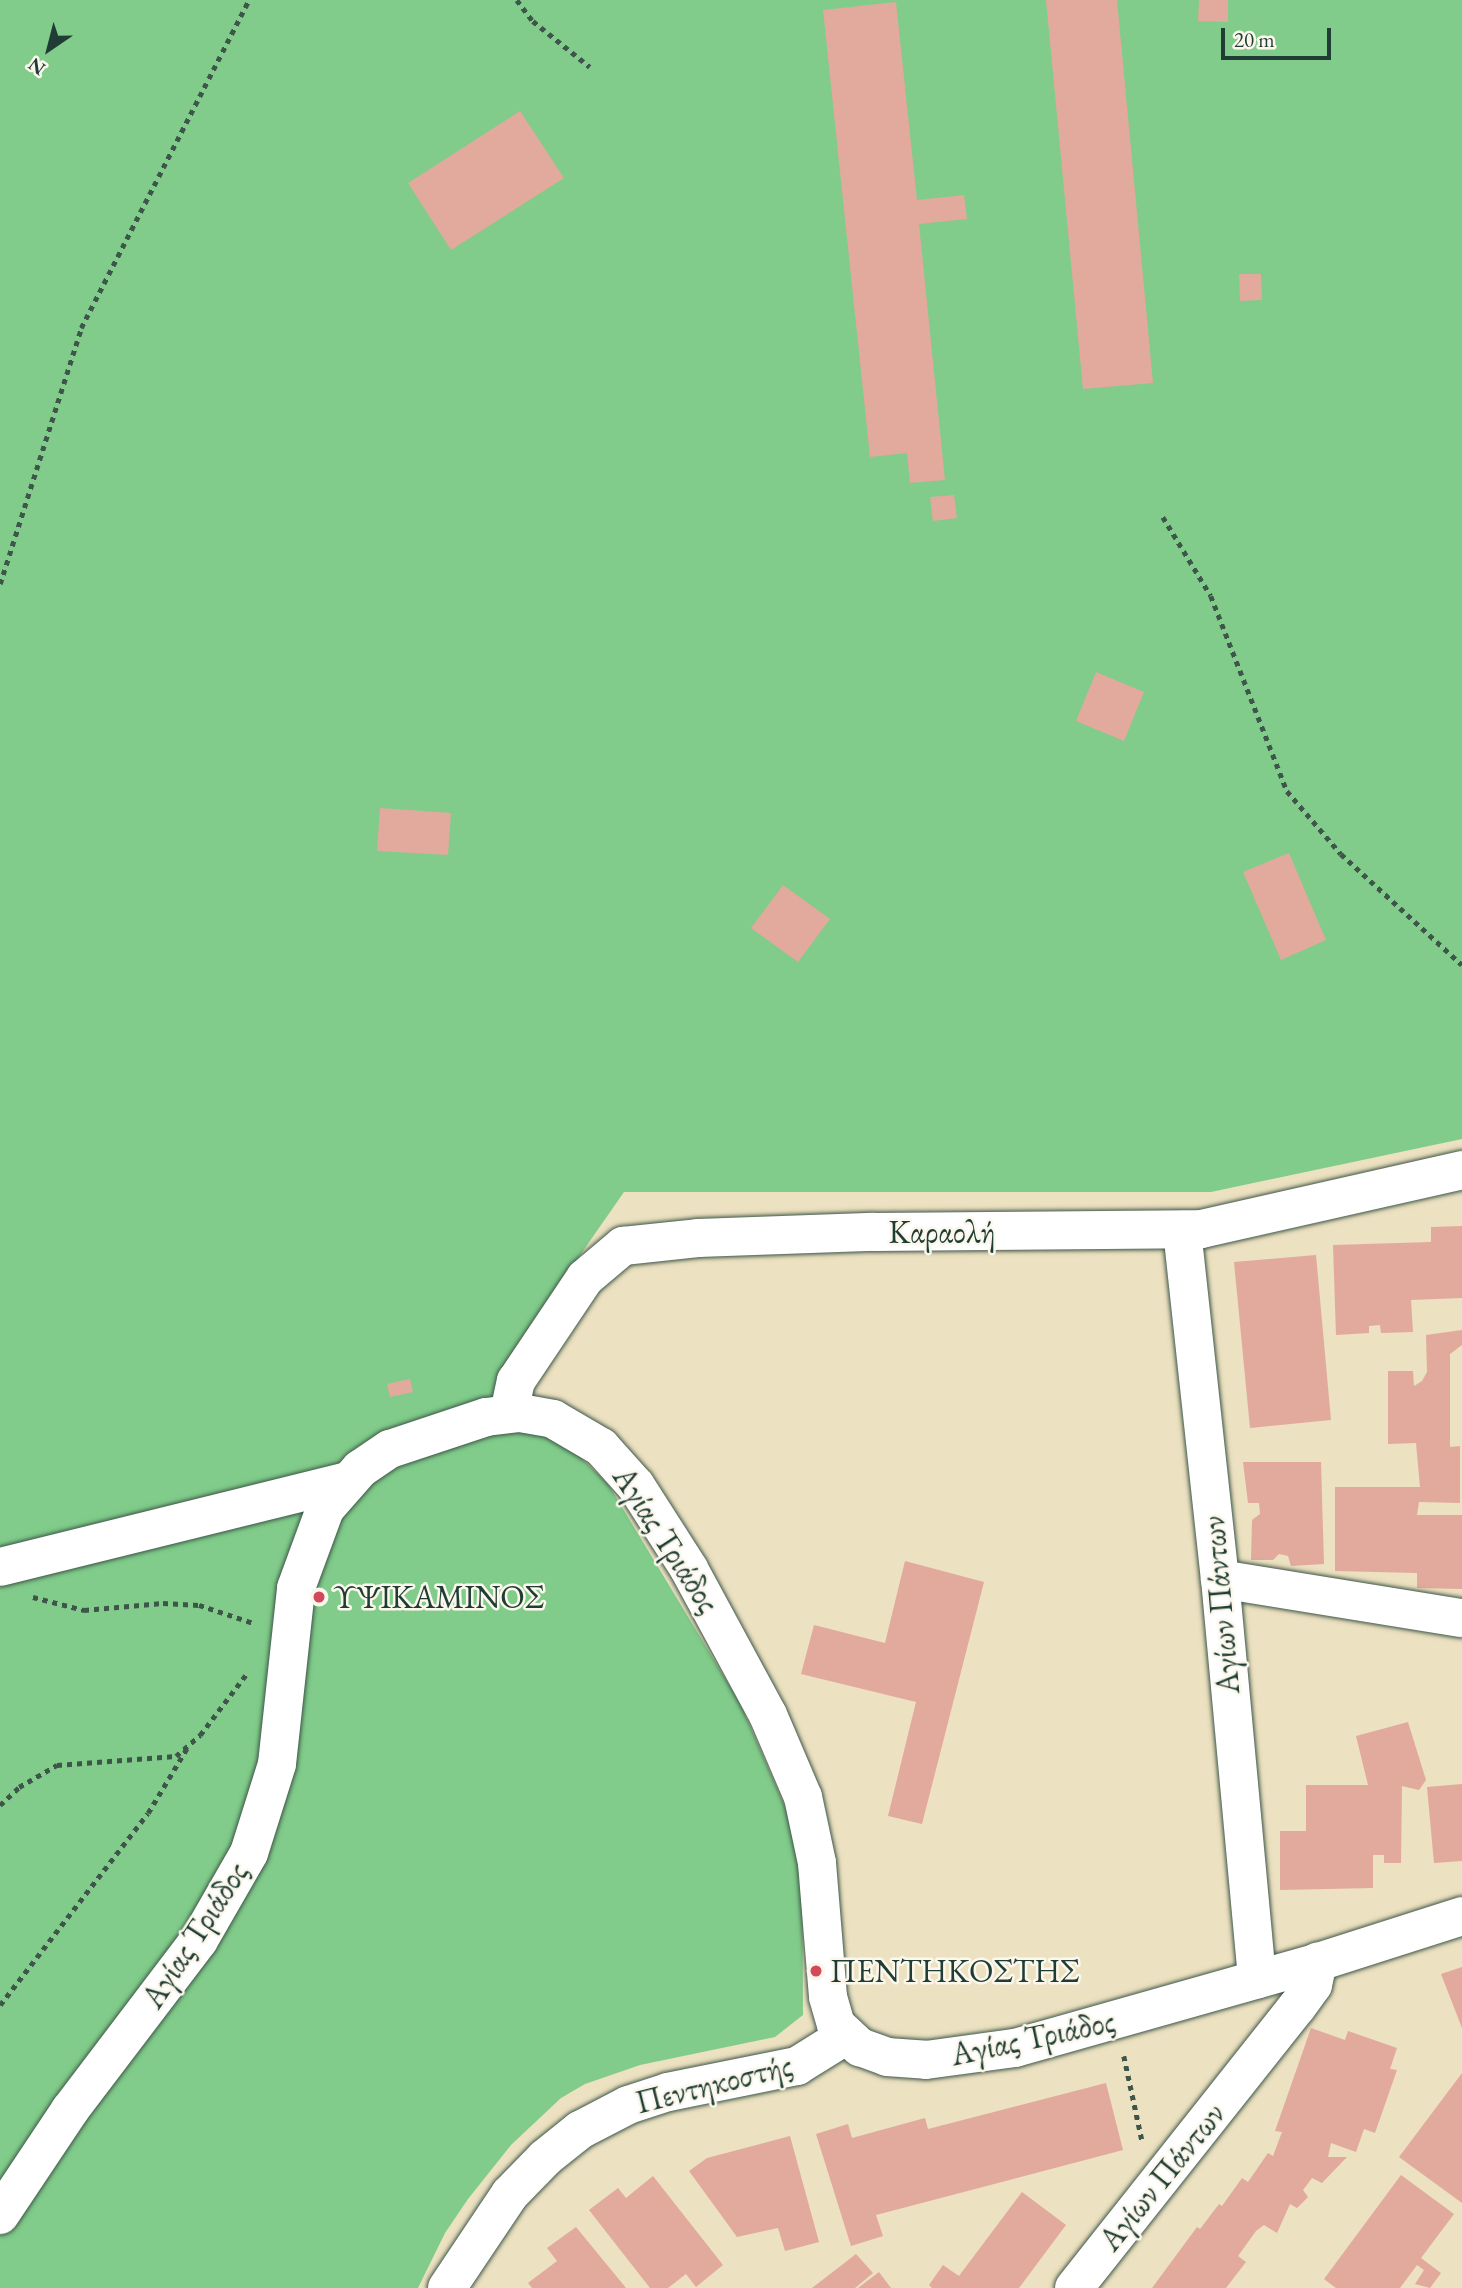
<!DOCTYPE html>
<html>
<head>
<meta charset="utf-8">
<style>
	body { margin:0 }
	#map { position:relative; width:1462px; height:2288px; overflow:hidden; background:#ece1c0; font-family:"EB Garamond",serif }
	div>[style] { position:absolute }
	.green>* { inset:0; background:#81cc8a }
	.building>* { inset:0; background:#e2a99d }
	.path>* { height:4.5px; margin-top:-2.25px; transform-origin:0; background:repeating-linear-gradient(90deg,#3e5649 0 5px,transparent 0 10px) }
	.roads { filter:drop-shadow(0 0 2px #3e5649) drop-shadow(0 0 2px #3e5649) }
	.street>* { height:38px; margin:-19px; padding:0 19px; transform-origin:19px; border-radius:19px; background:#fff }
	.dots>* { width:19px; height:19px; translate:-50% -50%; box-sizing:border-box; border:4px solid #fbf7ec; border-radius:50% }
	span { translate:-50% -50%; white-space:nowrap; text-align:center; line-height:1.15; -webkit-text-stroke:5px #fbf7ec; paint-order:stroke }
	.street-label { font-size:32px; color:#1f3d34 }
	.poi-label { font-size:32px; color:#1f3d34 }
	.left { translate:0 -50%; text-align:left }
	.north { position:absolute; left:14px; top:14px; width:70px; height:70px; -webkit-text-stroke:5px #fbf7ec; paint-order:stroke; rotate:215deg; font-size:19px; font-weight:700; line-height:28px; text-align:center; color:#1f3d34 }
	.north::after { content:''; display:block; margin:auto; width:24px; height:32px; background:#1f3d34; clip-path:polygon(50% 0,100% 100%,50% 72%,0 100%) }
	.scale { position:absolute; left:1221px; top:28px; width:110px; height:32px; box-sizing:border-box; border:4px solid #1f3d34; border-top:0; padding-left:9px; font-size:21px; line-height:24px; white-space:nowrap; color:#1f3d34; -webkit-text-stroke:5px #fbf7ec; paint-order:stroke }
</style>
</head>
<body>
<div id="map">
	<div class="green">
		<i style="clip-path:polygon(0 0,1462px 0,1462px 1139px,1211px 1192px,624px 1192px,512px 1353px,547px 1435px,570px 1447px,608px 1484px,740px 1703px,802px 1846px,803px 2015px,775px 2037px,640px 2065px,585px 2084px,561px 2098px,511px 2145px,468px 2199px,445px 2233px,418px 2288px,0 2288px)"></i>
	</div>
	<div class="building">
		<i style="clip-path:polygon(1046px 0,1117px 0,1153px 383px,1083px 389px)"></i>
		<i style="clip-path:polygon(1199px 0,1228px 0,1228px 22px,1198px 21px)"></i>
		<i style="clip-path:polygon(896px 2px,917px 200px,964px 195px,967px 219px,919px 224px,945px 480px,910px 483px,907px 453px,870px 457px,823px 10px)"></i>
		<i style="clip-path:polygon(520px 111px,564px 178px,451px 250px,408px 183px)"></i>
		<i style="clip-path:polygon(1239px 274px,1261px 274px,1262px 300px,1240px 301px)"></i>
		<i style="clip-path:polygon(954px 495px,957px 518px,933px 521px,930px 497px)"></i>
		<i style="clip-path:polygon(1096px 672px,1144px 692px,1124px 741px,1076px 721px)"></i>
		<i style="clip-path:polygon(380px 808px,451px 813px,448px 855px,377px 851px)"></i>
		<i style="clip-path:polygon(1289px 853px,1326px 940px,1281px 960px,1243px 872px)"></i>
		<i style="clip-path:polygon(783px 885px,830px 919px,798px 962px,751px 928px)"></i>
		<i style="clip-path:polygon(1462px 1226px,1462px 1298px,1411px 1300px,1413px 1332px,1381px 1333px,1380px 1325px,1369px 1326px,1369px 1333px,1336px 1335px,1333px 1245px,1431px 1242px,1431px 1227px)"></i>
		<i style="clip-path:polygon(1316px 1255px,1331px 1420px,1250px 1428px,1234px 1262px)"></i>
		<i style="clip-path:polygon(1462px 1330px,1462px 1345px,1450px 1354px,1450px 1447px,1460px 1446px,1460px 1503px,1419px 1502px,1417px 1515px,1462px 1515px,1462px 1589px,1417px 1588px,1417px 1573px,1335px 1571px,1335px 1487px,1420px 1487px,1416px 1443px,1388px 1444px,1388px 1371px,1413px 1371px,1414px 1386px,1422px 1381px,1427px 1372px,1426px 1335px)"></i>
		<i style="clip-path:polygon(410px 1379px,413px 1392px,390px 1397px,387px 1384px)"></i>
		<i style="clip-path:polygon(1243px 1462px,1321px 1462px,1324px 1564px,1291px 1566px,1288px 1556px,1279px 1554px,1273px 1560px,1251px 1560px,1252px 1520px,1260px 1514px,1259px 1503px,1248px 1503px)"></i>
		<i style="clip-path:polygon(905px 1561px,984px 1582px,922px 1824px,888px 1816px,916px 1702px,801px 1674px,814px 1625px,885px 1643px)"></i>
		<i style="clip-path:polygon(1408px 1722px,1426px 1780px,1419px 1790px,1402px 1786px,1401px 1863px,1384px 1863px,1384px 1855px,1373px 1855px,1373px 1888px,1280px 1890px,1280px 1831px,1306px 1831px,1306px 1785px,1368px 1785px,1356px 1736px)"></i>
		<i style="clip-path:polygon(1462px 1784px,1462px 1861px,1434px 1863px,1427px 1787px)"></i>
		<i style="clip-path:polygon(1462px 1967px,1462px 2028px,1441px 1974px)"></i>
		<i style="clip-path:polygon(1311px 2028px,1345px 2040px,1348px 2031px,1397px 2048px,1390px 2069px,1397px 2070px,1375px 2133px,1364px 2129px,1356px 2152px,1331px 2143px,1328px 2157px,1347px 2157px,1322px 2183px,1312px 2178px,1303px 2190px,1308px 2197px,1297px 2208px,1290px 2204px,1277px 2233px,1264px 2225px,1256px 2231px,1238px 2256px,1246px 2262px,1226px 2288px,1152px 2288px,1197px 2227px,1200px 2229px,1219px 2204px,1222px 2206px,1242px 2178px,1248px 2182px,1268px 2153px,1273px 2156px,1282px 2132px,1275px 2131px)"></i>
		<i style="clip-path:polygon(1462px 2073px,1462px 2203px,1399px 2157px)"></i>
		<i style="clip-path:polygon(1106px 2083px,1123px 2150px,876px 2215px,883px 2236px,851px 2246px,816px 2134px,848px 2124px,852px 2138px,925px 2118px,928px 2129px)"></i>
		<i style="clip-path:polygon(790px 2136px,819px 2242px,785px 2251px,778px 2228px,737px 2237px,689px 2171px,707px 2158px)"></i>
		<i style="clip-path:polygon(1401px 2175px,1454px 2214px,1421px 2258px,1441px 2273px,1430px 2288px,1415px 2284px,1424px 2270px,1417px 2265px,1400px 2288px,1336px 2288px,1324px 2279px)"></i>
		<i style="clip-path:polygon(653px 2176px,723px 2265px,696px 2287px,686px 2274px,668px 2288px,650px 2288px,589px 2210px,618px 2188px,626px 2198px)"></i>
		<i style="clip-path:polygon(1022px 2192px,1066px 2225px,1019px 2288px,932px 2288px,929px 2285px,943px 2265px,959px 2276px)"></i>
		<i style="clip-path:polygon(576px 2227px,626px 2288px,532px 2288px,528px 2283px,557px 2261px,547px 2248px)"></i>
		<i style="clip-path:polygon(856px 2254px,873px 2273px,855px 2288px,812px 2288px)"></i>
		<i style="clip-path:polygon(879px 2272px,891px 2288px,858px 2288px)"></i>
	</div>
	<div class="path">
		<i style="left:517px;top:0;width:26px;rotate:53deg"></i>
		<i style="left:533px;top:21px;width:73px;rotate:38.9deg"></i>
		<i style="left:1163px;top:517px;width:92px;rotate:58.7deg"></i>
		<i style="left:1211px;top:596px;width:209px;rotate:68.7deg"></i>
		<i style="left:1287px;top:791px;width:83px;rotate:49.4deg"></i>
		<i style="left:1341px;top:854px;width:164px;rotate:42.5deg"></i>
		<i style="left:0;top:584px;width:269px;rotate:-72.4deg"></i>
		<i style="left:81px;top:328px;width:369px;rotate:-62.9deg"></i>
		<i style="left:33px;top:1597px;width:53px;rotate:14.3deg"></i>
		<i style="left:84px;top:1610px;width:79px;rotate:-5.1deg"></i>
		<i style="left:163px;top:1603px;width:36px;rotate:3deg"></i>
		<i style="left:199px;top:1605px;width:57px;rotate:18.4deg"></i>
		<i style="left:0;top:1805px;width:26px;rotate:-43deg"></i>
		<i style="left:19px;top:1787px;width:44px;rotate:-30.1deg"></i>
		<i style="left:57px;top:1765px;width:119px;rotate:-4.3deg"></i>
		<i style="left:176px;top:1756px;width:32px;rotate:-41deg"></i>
		<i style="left:200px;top:1735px;width:79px;rotate:-52.7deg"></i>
		<i style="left:0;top:2005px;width:242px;rotate:-52.4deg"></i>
		<i style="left:148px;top:1813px;width:76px;rotate:-59deg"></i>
		<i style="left:1124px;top:2056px;width:86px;rotate:77.9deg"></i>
	</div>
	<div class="roads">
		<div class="street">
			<i style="left:1182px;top:1230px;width:351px;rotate:83.8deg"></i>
			<i style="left:1220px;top:1579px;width:402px;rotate:84.7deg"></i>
			<i style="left:509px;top:1413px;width:33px;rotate:-78deg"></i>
			<i style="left:516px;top:1381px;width:124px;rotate:-56.2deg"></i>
			<i style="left:585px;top:1278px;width:50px;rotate:-40.1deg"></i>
			<i style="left:623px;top:1246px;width:75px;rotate:-6.1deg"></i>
			<i style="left:698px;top:1238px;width:176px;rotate:-2deg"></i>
			<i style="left:874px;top:1232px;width:327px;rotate:-0.5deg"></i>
			<i style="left:1201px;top:1229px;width:268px;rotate:-12.7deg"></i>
			<i style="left:0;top:1567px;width:358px;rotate:-13.9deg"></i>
			<i style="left:1220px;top:1579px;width:245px;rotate:9.2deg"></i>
			<i style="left:0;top:2215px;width:126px;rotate:-56.3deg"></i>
			<i style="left:70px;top:2110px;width:213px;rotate:-52.8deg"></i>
			<i style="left:199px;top:1940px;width:100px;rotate:-60.1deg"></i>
			<i style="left:249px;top:1853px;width:93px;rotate:-72.5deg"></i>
			<i style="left:277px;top:1764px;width:177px;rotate:-83.8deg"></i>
			<i style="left:296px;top:1588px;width:84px;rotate:-69.8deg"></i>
			<i style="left:325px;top:1509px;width:53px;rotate:-48.8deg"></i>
			<i style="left:360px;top:1469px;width:36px;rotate:-34deg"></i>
			<i style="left:390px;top:1449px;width:101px;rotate:-18.4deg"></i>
			<i style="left:486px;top:1417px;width:34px;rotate:-7deg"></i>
			<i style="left:520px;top:1413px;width:34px;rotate:10deg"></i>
			<i style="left:553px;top:1419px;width:56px;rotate:30.3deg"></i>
			<i style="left:601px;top:1447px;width:52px;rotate:48.1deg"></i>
			<i style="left:636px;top:1486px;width:98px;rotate:57.4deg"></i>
			<i style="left:689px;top:1569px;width:166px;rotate:61.6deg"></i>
			<i style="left:768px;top:1715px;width:89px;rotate:66.9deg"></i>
			<i style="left:803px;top:1797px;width:67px;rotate:78deg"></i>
			<i style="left:817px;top:1863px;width:134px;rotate:85.3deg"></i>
			<i style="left:828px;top:1997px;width:29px;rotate:74deg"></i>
			<i style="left:836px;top:2025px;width:33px;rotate:43deg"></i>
			<i style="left:860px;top:2047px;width:29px;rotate:20deg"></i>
			<i style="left:887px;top:2057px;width:39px;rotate:4deg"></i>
			<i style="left:926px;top:2060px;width:90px;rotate:-7.7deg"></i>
			<i style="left:1015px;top:2048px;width:315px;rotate:-15.8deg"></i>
			<i style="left:1318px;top:1962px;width:151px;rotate:-17.7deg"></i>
			<i style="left:447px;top:2288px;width:113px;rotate:-56.2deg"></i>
			<i style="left:510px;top:2194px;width:50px;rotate:-45.8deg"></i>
			<i style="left:545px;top:2158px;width:45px;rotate:-38.7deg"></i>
			<i style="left:580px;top:2130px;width:54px;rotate:-27.5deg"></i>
			<i style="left:628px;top:2105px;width:42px;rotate:-18deg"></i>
			<i style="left:668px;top:2092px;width:132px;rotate:-11.4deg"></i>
			<i style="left:797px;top:2066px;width:57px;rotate:-32deg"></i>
			<i style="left:1074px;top:2288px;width:359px;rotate:-51.6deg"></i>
			<i style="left:1297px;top:2007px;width:27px;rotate:-54deg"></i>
			<i style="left:1313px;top:1985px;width:24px;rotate:-78deg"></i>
		</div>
	</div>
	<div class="dots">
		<i style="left:319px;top:1597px;background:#d1495b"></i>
		<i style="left:816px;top:1971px;background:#d1495b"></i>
	</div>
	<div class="street-label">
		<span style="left:942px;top:1232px">Καραολή</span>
		<span style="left:666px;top:1540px;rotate:57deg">Αγίας Τριάδος</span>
		<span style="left:1221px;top:1605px;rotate:-95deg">Αγίων Πάντων</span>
		<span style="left:195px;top:1935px;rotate:-57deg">Αγίας Τριάδος</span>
		<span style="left:1033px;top:2038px;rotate:-12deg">Αγίας Τριάδος</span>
		<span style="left:714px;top:2084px;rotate:-14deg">Πεντηκοστής</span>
		<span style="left:1162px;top:2177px;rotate:-51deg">Αγίων Πάντων</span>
	</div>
	<div class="poi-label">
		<span class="left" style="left:333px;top:1597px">ΥΨΙΚΑΜΙΝΟΣ</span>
		<span class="left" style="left:830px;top:1971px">ΠΕΝΤΗΚΟΣΤΗΣ</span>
	</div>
	<div class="north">N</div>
	<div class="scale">20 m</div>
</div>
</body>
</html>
